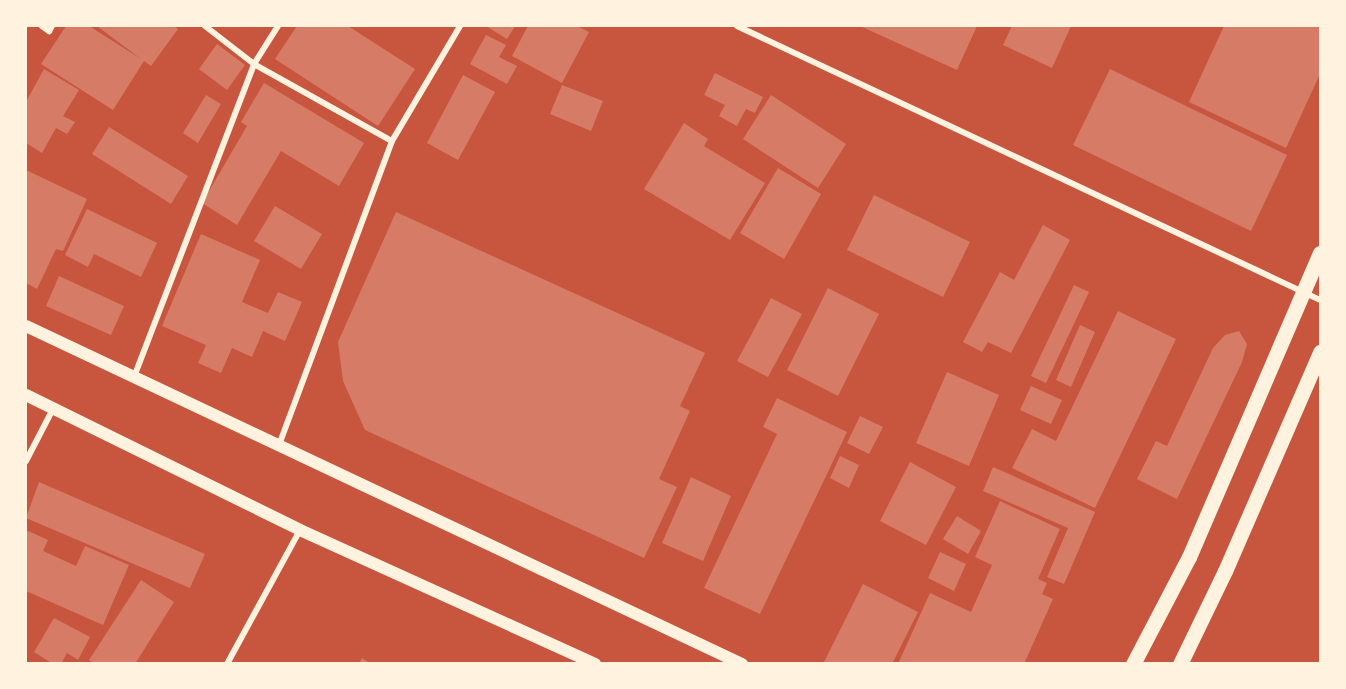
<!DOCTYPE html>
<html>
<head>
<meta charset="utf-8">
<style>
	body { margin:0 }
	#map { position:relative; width:1346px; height:689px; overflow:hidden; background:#c8553d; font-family:Manrope,sans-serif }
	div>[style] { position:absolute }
	.building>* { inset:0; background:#d67c66 }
	.minor>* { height:6px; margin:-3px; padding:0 3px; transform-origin:3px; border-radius:3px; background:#fff3e0 }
	.secondary>* { height:12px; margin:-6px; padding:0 6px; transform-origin:6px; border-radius:6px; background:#fff3e0 }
	.primary>* { height:15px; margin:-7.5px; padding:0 7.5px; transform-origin:7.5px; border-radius:7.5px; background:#fff3e0 }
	span { translate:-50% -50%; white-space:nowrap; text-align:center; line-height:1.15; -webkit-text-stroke:6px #fff3e0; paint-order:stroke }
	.frame { position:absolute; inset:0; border:27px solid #fff3e0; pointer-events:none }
</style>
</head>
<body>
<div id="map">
	<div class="building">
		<i style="clip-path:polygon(66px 26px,89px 26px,141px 59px,97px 26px,174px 26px,178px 29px,151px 66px,144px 61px,113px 110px,41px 64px)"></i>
		<i style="clip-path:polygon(297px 26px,348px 26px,415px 69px,378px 126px,275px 59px)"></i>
		<i style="clip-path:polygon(486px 26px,515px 26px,507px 39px)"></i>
		<i style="clip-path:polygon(528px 26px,577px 26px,589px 32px,562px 83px,512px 56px)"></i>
		<i style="clip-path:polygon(860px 26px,977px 26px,957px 70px)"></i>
		<i style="clip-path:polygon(1012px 26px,1071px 26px,1052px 68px,1003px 45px)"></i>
		<i style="clip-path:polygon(1224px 26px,1320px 26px,1320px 74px,1286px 148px,1189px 102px)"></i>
		<i style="clip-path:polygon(486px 35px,506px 45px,499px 57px,517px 66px,507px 84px,470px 64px)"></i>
		<i style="clip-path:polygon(217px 44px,245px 65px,227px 90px,199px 69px)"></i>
		<i style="clip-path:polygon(44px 69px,79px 90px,63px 116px,75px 122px,67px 134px,56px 128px,42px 153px,26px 143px,26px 102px)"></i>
		<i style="clip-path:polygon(1110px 69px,1287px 155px,1251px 231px,1073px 145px)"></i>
		<i style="clip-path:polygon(715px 73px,763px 97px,755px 113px,746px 109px,737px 126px,719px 116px,725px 105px,704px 95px)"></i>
		<i style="clip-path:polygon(463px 75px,495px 92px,458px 160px,427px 143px)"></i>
		<i style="clip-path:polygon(264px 83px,364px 143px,339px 186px,281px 151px,237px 225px,202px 203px,247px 126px,241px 122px)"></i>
		<i style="clip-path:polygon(562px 85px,603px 101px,591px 131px,550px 114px)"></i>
		<i style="clip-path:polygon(206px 95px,221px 104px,198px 143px,183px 133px)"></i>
		<i style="clip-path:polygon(771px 95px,846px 144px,818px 188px,743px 139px)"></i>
		<i style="clip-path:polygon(684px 123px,708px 139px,704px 146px,765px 183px,730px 240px,644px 189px)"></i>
		<i style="clip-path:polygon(109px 127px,188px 176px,171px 204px,92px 154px)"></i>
		<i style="clip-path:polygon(778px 168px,821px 194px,784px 259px,740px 233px)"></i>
		<i style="clip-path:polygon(26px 170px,87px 199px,63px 251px,56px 249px,37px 289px,26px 283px)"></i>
		<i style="clip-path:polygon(874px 195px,970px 242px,943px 297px,847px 250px)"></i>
		<i style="clip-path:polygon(275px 206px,322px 234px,301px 269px,254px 241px)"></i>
		<i style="clip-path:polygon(87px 209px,157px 243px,141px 277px,94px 254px,88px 267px,65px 255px)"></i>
		<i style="clip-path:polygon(396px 212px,705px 353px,680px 406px,690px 411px,659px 479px,677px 487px,644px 558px,365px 430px,343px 381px,338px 342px)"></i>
		<i style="clip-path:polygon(1043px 225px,1070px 240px,1011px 353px,988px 342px,982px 352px,963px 342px,1000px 272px,1014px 280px)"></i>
		<i style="clip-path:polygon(201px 234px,260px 260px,242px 302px,268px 313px,278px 292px,302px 302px,285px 341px,263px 331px,252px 357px,232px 348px,221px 373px,198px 363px,206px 345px,162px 326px)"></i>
		<i style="clip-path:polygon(59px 276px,124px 306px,111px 335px,46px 306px)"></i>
		<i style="clip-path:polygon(1074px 285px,1089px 292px,1046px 383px,1031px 376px)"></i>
		<i style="clip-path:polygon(828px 288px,879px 314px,838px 396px,787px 370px)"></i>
		<i style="clip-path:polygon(771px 298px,802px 314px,768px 377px,737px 361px)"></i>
		<i style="clip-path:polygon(1118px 311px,1176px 339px,1095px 508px,1012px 468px,1032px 429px,1056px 441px)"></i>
		<i style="clip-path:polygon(1080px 325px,1095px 332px,1071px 387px,1056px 380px)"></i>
		<i style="clip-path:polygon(1239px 331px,1247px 344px,1242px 362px,1177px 499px,1137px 479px,1156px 441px,1167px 446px,1213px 348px,1225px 335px)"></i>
		<i style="clip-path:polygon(947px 372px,999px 395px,969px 466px,916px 443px)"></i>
		<i style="clip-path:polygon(1031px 386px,1062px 400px,1051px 424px,1020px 410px)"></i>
		<i style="clip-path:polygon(777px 398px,847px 432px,760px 614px,704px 588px,777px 434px,763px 427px)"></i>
		<i style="clip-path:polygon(860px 416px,883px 427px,869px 454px,847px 443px)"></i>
		<i style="clip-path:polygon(840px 456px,859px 465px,849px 488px,830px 478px)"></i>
		<i style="clip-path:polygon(910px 462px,956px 487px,926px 545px,880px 521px)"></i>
		<i style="clip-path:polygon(993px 467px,1095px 512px,1064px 584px,1047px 577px,1068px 528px,983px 491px)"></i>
		<i style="clip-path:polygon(691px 477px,731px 496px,703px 561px,662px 543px)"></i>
		<i style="clip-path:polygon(39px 482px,205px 554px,190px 588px,26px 518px)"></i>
		<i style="clip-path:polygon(1000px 501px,1060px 529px,1038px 579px,1047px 583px,1042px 594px,1053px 599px,1024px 664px,898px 664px,930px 593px,971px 612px,992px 565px,975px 557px)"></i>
		<i style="clip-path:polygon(957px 516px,981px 531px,968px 554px,943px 539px)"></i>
		<i style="clip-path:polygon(26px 530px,48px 540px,43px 551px,76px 566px,85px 546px,129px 565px,103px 625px,26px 591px)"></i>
		<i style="clip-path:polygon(940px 552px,966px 564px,954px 591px,928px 578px)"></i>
		<i style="clip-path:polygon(141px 580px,174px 602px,135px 664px,95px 664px,89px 660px)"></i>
		<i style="clip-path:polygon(863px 584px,918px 612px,892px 664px,823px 664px)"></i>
		<i style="clip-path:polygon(54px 618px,90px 637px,78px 660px,67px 653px,61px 664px,53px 664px,34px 652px)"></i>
		<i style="clip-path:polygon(362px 658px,371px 664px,359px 664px)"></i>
	</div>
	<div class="minor">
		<i style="left:42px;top:26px;width:9px;rotate:36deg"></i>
		<i style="left:49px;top:31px;width:6px;rotate:-59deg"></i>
		<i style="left:205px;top:26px;width:62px;rotate:37.8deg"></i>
		<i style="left:254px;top:64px;width:158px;rotate:29.2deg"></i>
		<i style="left:737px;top:26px;width:644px;rotate:25.17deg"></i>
		<i style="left:134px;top:377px;width:335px;rotate:-69deg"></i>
		<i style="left:254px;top:64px;width:45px;rotate:-57.7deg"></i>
		<i style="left:279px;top:445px;width:324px;rotate:-69.6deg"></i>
		<i style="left:392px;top:141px;width:134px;rotate:-59.4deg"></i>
		<i style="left:26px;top:461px;width:59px;rotate:-62.6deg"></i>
		<i style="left:227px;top:664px;width:153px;rotate:-61.4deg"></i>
	</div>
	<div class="secondary">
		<i style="left:26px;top:326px;width:792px;rotate:25.27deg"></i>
		<i style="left:26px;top:395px;width:305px;rotate:26.2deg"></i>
		<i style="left:300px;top:530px;width:324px;rotate:24.4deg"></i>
	</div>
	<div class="primary">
		<i style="left:1133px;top:664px;width:121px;rotate:-62.4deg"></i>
		<i style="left:1189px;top:557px;width:331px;rotate:-66.7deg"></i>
		<i style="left:1180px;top:664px;width:103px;rotate:-64.2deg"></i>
		<i style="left:1225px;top:571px;width:239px;rotate:-66.5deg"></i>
	</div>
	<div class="frame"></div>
</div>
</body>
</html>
